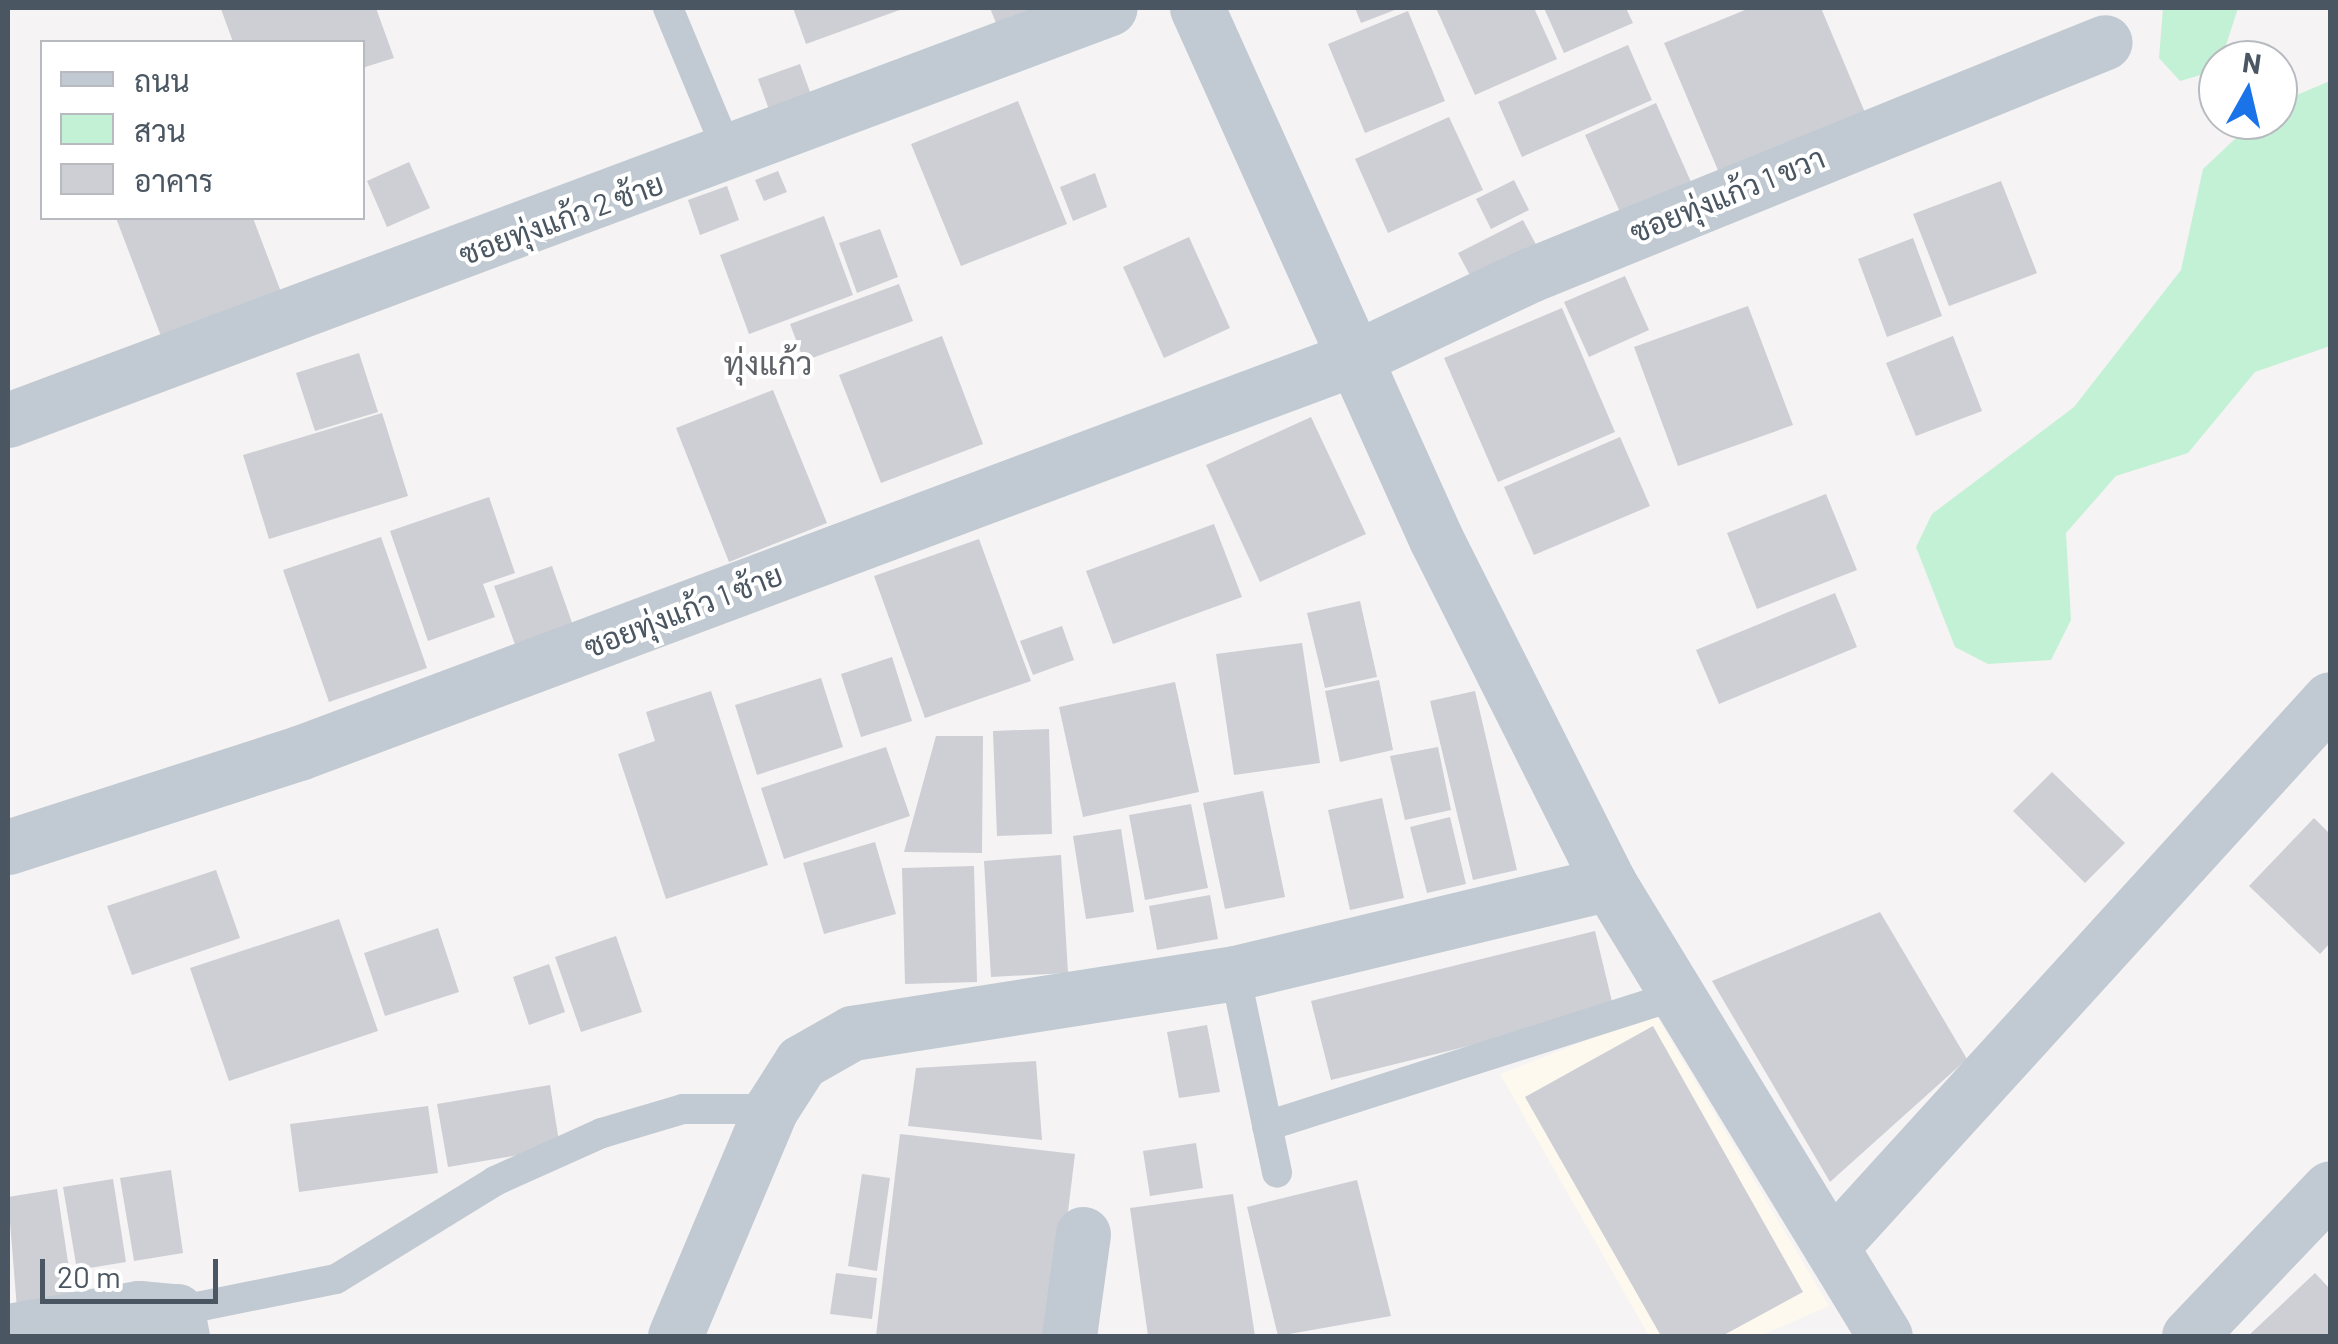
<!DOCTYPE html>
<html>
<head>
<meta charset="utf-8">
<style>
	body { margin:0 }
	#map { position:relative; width:2338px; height:1344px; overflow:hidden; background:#f5f3f3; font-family:Barlow,Sarabun,sans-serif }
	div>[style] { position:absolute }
	.commercial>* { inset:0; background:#fdf9ef }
	.green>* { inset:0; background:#c3f1d5 }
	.building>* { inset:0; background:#cdcfd5 }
	.service>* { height:30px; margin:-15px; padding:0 15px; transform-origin:15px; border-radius:15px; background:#c1cad2 }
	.minor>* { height:55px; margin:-27.5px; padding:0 27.5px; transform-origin:27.5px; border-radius:27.5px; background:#c1cad2 }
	span { translate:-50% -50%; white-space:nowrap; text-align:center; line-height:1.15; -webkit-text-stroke:8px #fff; paint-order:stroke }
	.street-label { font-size:30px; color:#4a5661 }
	.neighbourhood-label { font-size:32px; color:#5f6368 }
	.frame { position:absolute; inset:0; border:10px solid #4a5661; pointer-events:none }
	.legend { position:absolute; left:40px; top:40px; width:325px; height:180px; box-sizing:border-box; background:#fff; border:2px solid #b7bbc0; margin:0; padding:12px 18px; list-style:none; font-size:30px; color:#4a5661 }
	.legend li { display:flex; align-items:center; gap:20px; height:50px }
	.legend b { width:50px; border:2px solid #b7bbc0 }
	.north { position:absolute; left:2198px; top:40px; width:100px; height:100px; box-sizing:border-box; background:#fff; border:2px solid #b7bbc0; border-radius:50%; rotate:8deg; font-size:28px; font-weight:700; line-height:40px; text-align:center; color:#4a5661 }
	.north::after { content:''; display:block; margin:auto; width:35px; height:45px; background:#1a73e8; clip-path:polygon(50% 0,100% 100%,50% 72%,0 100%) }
	.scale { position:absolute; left:40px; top:1259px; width:178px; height:45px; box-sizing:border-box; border:5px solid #4a5661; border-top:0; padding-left:12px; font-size:30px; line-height:35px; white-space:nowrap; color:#4a5661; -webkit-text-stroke:8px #fff; paint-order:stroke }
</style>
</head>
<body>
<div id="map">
	<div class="commercial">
		<i style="clip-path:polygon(1655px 1014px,1829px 1306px,1760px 1336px,1649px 1336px,1500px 1074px)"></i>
	</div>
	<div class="green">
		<i style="clip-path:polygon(2163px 8px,2238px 8px,2218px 70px,2180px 81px,2159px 58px)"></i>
		<i style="clip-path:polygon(2330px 81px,2330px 346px,2255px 372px,2188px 453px,2116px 476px,2066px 533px,2071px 620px,2051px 660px,1988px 664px,1955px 647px,1916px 547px,1932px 514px,2074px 407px,2181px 270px,2203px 169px,2255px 120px,2278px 120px,2278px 103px)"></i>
	</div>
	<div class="building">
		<i style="clip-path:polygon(376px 8px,394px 58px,362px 68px,362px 42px,233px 42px,221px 9px)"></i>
		<i style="clip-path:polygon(793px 8px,905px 8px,806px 44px)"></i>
		<i style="clip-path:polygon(990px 8px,1035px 8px,996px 23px)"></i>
		<i style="clip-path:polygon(1355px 8px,1400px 8px,1361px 23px)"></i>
		<i style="clip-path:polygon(1436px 8px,1534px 8px,1557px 59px,1475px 95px)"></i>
		<i style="clip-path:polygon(1544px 8px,1626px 8px,1633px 23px,1564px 53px)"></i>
		<i style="clip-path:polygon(1750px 8px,1821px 8px,1866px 115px,1720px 175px,1664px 43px)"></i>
		<i style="clip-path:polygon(1408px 11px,1445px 101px,1365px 133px,1328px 44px)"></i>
		<i style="clip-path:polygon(1628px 45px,1652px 100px,1522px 157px,1498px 102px)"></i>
		<i style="clip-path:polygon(800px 64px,814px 103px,772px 118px,758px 79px)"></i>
		<i style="clip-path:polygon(1018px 101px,1067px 224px,961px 266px,911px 144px)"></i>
		<i style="clip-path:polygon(1656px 103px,1691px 182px,1620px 212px,1585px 135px)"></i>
		<i style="clip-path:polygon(1449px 117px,1483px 190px,1388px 233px,1355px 159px)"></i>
		<i style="clip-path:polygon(409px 162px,430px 208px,387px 227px,367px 181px)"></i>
		<i style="clip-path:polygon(778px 171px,787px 192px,764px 201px,755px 180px)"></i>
		<i style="clip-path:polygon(1095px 173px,1107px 207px,1073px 221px,1060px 187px)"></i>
		<i style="clip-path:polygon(1514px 180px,1529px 210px,1491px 229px,1476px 199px)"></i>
		<i style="clip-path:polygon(2001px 181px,2037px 273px,1949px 306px,1913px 214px)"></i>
		<i style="clip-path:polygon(727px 186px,739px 220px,700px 235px,688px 200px)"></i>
		<i style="clip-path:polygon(824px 216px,853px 295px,749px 334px,720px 255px)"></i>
		<i style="clip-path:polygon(116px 218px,253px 218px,281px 292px,161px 336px)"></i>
		<i style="clip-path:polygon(1523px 220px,1540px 252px,1475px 285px,1458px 253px)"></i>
		<i style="clip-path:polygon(880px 229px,898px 277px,857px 293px,839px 243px)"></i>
		<i style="clip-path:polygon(1189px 237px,1230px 328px,1164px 358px,1123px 267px)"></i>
		<i style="clip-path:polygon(1913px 238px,1942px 316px,1887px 337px,1858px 259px)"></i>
		<i style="clip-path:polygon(1625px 276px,1649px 330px,1589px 357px,1564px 302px)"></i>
		<i style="clip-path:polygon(899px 284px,913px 321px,804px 361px,790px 324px)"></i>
		<i style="clip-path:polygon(1748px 306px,1793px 425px,1678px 466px,1634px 347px)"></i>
		<i style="clip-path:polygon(1562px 308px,1615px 432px,1498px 482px,1444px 358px)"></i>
		<i style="clip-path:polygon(942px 336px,983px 444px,881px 483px,839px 375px)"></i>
		<i style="clip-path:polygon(1953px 336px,1982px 411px,1916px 436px,1886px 363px)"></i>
		<i style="clip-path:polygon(359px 353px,378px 412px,315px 431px,296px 373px)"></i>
		<i style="clip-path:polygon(773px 390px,827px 523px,729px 562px,676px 428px)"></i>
		<i style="clip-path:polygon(382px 413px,408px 496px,269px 539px,243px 455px)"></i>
		<i style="clip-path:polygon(1311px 417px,1366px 534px,1260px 582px,1206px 465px)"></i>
		<i style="clip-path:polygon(1620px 437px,1650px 506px,1534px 555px,1504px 487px)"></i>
		<i style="clip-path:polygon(1826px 494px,1857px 570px,1757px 609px,1727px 533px)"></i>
		<i style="clip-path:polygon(489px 497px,515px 573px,483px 584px,495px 617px,428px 641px,390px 531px)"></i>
		<i style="clip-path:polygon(1214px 524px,1242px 597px,1113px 644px,1086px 571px)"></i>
		<i style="clip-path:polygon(381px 537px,427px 668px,329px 702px,283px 570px)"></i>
		<i style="clip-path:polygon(979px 539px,1031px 681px,925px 718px,874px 576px)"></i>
		<i style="clip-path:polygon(552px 566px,575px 631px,517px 650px,494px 586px)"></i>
		<i style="clip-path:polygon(1835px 593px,1857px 647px,1719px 704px,1696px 650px)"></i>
		<i style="clip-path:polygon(1360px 601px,1377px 677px,1325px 688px,1307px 613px)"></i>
		<i style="clip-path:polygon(1062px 626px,1074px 660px,1033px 675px,1020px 641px)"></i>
		<i style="clip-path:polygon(1302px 643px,1320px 763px,1234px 775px,1216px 654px)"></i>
		<i style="clip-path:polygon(892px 657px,912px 721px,861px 737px,841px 674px)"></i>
		<i style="clip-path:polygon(821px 678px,843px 747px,757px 775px,735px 705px)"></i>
		<i style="clip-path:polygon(1379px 680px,1393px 750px,1340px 762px,1325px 691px)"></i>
		<i style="clip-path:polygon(1175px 682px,1199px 792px,1083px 817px,1059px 707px)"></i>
		<i style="clip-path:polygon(711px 691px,768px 865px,666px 899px,618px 754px,655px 741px,646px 712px)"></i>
		<i style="clip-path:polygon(1475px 691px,1517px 870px,1473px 880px,1430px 701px)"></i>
		<i style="clip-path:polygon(1049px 729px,1052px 834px,997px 836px,993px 731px)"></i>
		<i style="clip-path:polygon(936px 736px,983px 736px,982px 853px,904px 852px)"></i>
		<i style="clip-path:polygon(886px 747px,910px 816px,784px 859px,761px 788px)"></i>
		<i style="clip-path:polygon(1438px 747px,1451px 810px,1405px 820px,1390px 756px)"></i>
		<i style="clip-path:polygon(2052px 772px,2125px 843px,2085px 883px,2013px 811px)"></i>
		<i style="clip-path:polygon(1263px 791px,1285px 897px,1225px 909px,1203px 803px)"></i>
		<i style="clip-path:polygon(1382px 798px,1404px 898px,1350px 910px,1328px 810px)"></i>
		<i style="clip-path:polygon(1191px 804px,1208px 888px,1145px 900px,1129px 815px)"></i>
		<i style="clip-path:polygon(1450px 817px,1466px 884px,1427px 893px,1410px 827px)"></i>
		<i style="clip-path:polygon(2314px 818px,2330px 834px,2330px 943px,2320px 954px,2249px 886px)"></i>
		<i style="clip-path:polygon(1121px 829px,1134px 912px,1086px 919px,1073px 836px)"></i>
		<i style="clip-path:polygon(875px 842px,896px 914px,824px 934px,803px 863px)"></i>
		<i style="clip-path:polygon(1061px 855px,1068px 973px,991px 977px,984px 861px)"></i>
		<i style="clip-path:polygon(974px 866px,977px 982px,905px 984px,902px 868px)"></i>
		<i style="clip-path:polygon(216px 870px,240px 938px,132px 975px,107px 906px)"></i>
		<i style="clip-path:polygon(1210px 895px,1218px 939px,1157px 950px,1149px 906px)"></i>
		<i style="clip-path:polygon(1880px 912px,1967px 1059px,1830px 1182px,1712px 981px)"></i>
		<i style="clip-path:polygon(339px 919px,378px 1031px,229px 1081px,190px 968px)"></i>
		<i style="clip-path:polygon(438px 928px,459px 992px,385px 1016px,364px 953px)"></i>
		<i style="clip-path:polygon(1595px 931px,1614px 1010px,1331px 1080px,1311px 1001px)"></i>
		<i style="clip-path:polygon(616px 936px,642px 1012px,581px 1032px,555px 957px)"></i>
		<i style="clip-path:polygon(549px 964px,565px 1012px,529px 1025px,513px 977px)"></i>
		<i style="clip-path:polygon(1207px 1025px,1220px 1092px,1179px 1098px,1167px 1032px)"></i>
		<i style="clip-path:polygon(1653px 1026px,1803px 1292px,1722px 1336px,1661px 1336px,1525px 1097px)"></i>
		<i style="clip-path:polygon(1036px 1061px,1042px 1140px,908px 1126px,916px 1068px)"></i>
		<i style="clip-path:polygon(550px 1085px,560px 1148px,448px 1167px,437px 1104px)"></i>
		<i style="clip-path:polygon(428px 1106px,438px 1173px,299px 1192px,290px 1124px)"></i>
		<i style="clip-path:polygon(900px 1134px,1075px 1154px,1053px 1336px,876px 1336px)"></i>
		<i style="clip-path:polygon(1196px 1143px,1203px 1188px,1150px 1196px,1143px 1151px)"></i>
		<i style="clip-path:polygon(171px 1170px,183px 1253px,134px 1261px,120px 1178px)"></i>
		<i style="clip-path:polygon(862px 1174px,890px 1178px,877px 1271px,848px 1266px)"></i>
		<i style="clip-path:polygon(113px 1179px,126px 1262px,77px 1270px,63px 1187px)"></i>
		<i style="clip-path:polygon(1357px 1180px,1391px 1316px,1278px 1336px,1247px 1207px)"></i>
		<i style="clip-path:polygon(57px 1189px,74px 1302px,17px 1309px,8px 1197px)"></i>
		<i style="clip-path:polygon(1233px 1194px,1255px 1336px,1148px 1336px,1130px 1208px)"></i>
		<i style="clip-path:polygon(836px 1273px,877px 1278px,872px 1319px,830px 1314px)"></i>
		<i style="clip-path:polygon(2315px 1273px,2330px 1289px,2330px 1336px,2248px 1336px)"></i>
	</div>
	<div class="service">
		<i style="left:668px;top:8px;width:161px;rotate:67.4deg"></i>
		<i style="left:1235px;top:973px;width:204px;rotate:78.1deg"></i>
		<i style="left:1267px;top:1126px;width:431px;rotate:-17.7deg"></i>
		<i style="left:177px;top:1311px;width:162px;rotate:-11.4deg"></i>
		<i style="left:336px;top:1279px;width:187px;rotate:-31.6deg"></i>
		<i style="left:495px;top:1181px;width:117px;rotate:-24.2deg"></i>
		<i style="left:602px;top:1133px;width:84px;rotate:-16.5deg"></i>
		<i style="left:683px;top:1109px;width:88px"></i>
	</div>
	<div class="minor">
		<i style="left:1197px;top:8px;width:582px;rotate:65.77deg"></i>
		<i style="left:1436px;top:539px;width:385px;rotate:63.3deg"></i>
		<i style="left:1609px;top:883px;width:530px;rotate:58.65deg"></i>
		<i style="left:8px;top:420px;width:1176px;rotate:-20.5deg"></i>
		<i style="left:8px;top:847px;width:306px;rotate:-17.9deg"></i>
		<i style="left:299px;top:753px;width:1127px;rotate:-20.51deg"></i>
		<i style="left:1355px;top:358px;width:194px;rotate:-25.4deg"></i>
		<i style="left:1530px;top:275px;width:620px;rotate:-22.06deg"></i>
		<i style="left:1831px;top:1247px;width:741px;rotate:-47.68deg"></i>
		<i style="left:8px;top:1331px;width:133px;rotate:-10deg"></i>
		<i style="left:139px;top:1308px;width:38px;rotate:5deg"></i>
		<i style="left:177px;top:1311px;width:25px;rotate:79deg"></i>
		<i style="left:675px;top:1336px;width:246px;rotate:-67.1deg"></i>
		<i style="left:771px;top:1109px;width:56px;rotate:-57.4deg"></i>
		<i style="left:801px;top:1062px;width:59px;rotate:-29.6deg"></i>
		<i style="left:852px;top:1033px;width:388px;rotate:-8.9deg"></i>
		<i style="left:1235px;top:973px;width:385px;rotate:-13.5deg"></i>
		<i style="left:1069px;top:1336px;width:103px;rotate:-82.2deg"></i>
		<i style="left:2189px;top:1336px;width:204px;rotate:-46.4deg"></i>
	</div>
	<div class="street-label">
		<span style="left:1727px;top:194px;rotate:-22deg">ซอยทุ่งแก้ว 1 ขวา</span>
		<span style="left:561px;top:218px;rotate:-20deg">ซอยทุ่งแก้ว 2 ซ้าย</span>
		<span style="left:683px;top:610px;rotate:-21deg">ซอยทุ่งแก้ว 1 ซ้าย</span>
	</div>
	<div class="neighbourhood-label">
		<span style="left:768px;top:362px">ทุ่งแก้ว</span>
	</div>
	<div class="frame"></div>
	<ul class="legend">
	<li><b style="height:12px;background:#c1cad2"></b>ถนน</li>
	<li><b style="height:28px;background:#c3f1d5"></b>สวน</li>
	<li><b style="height:28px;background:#cdcfd5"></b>อาคาร</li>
	</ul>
	<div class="north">N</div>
	<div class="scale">20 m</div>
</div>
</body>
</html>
